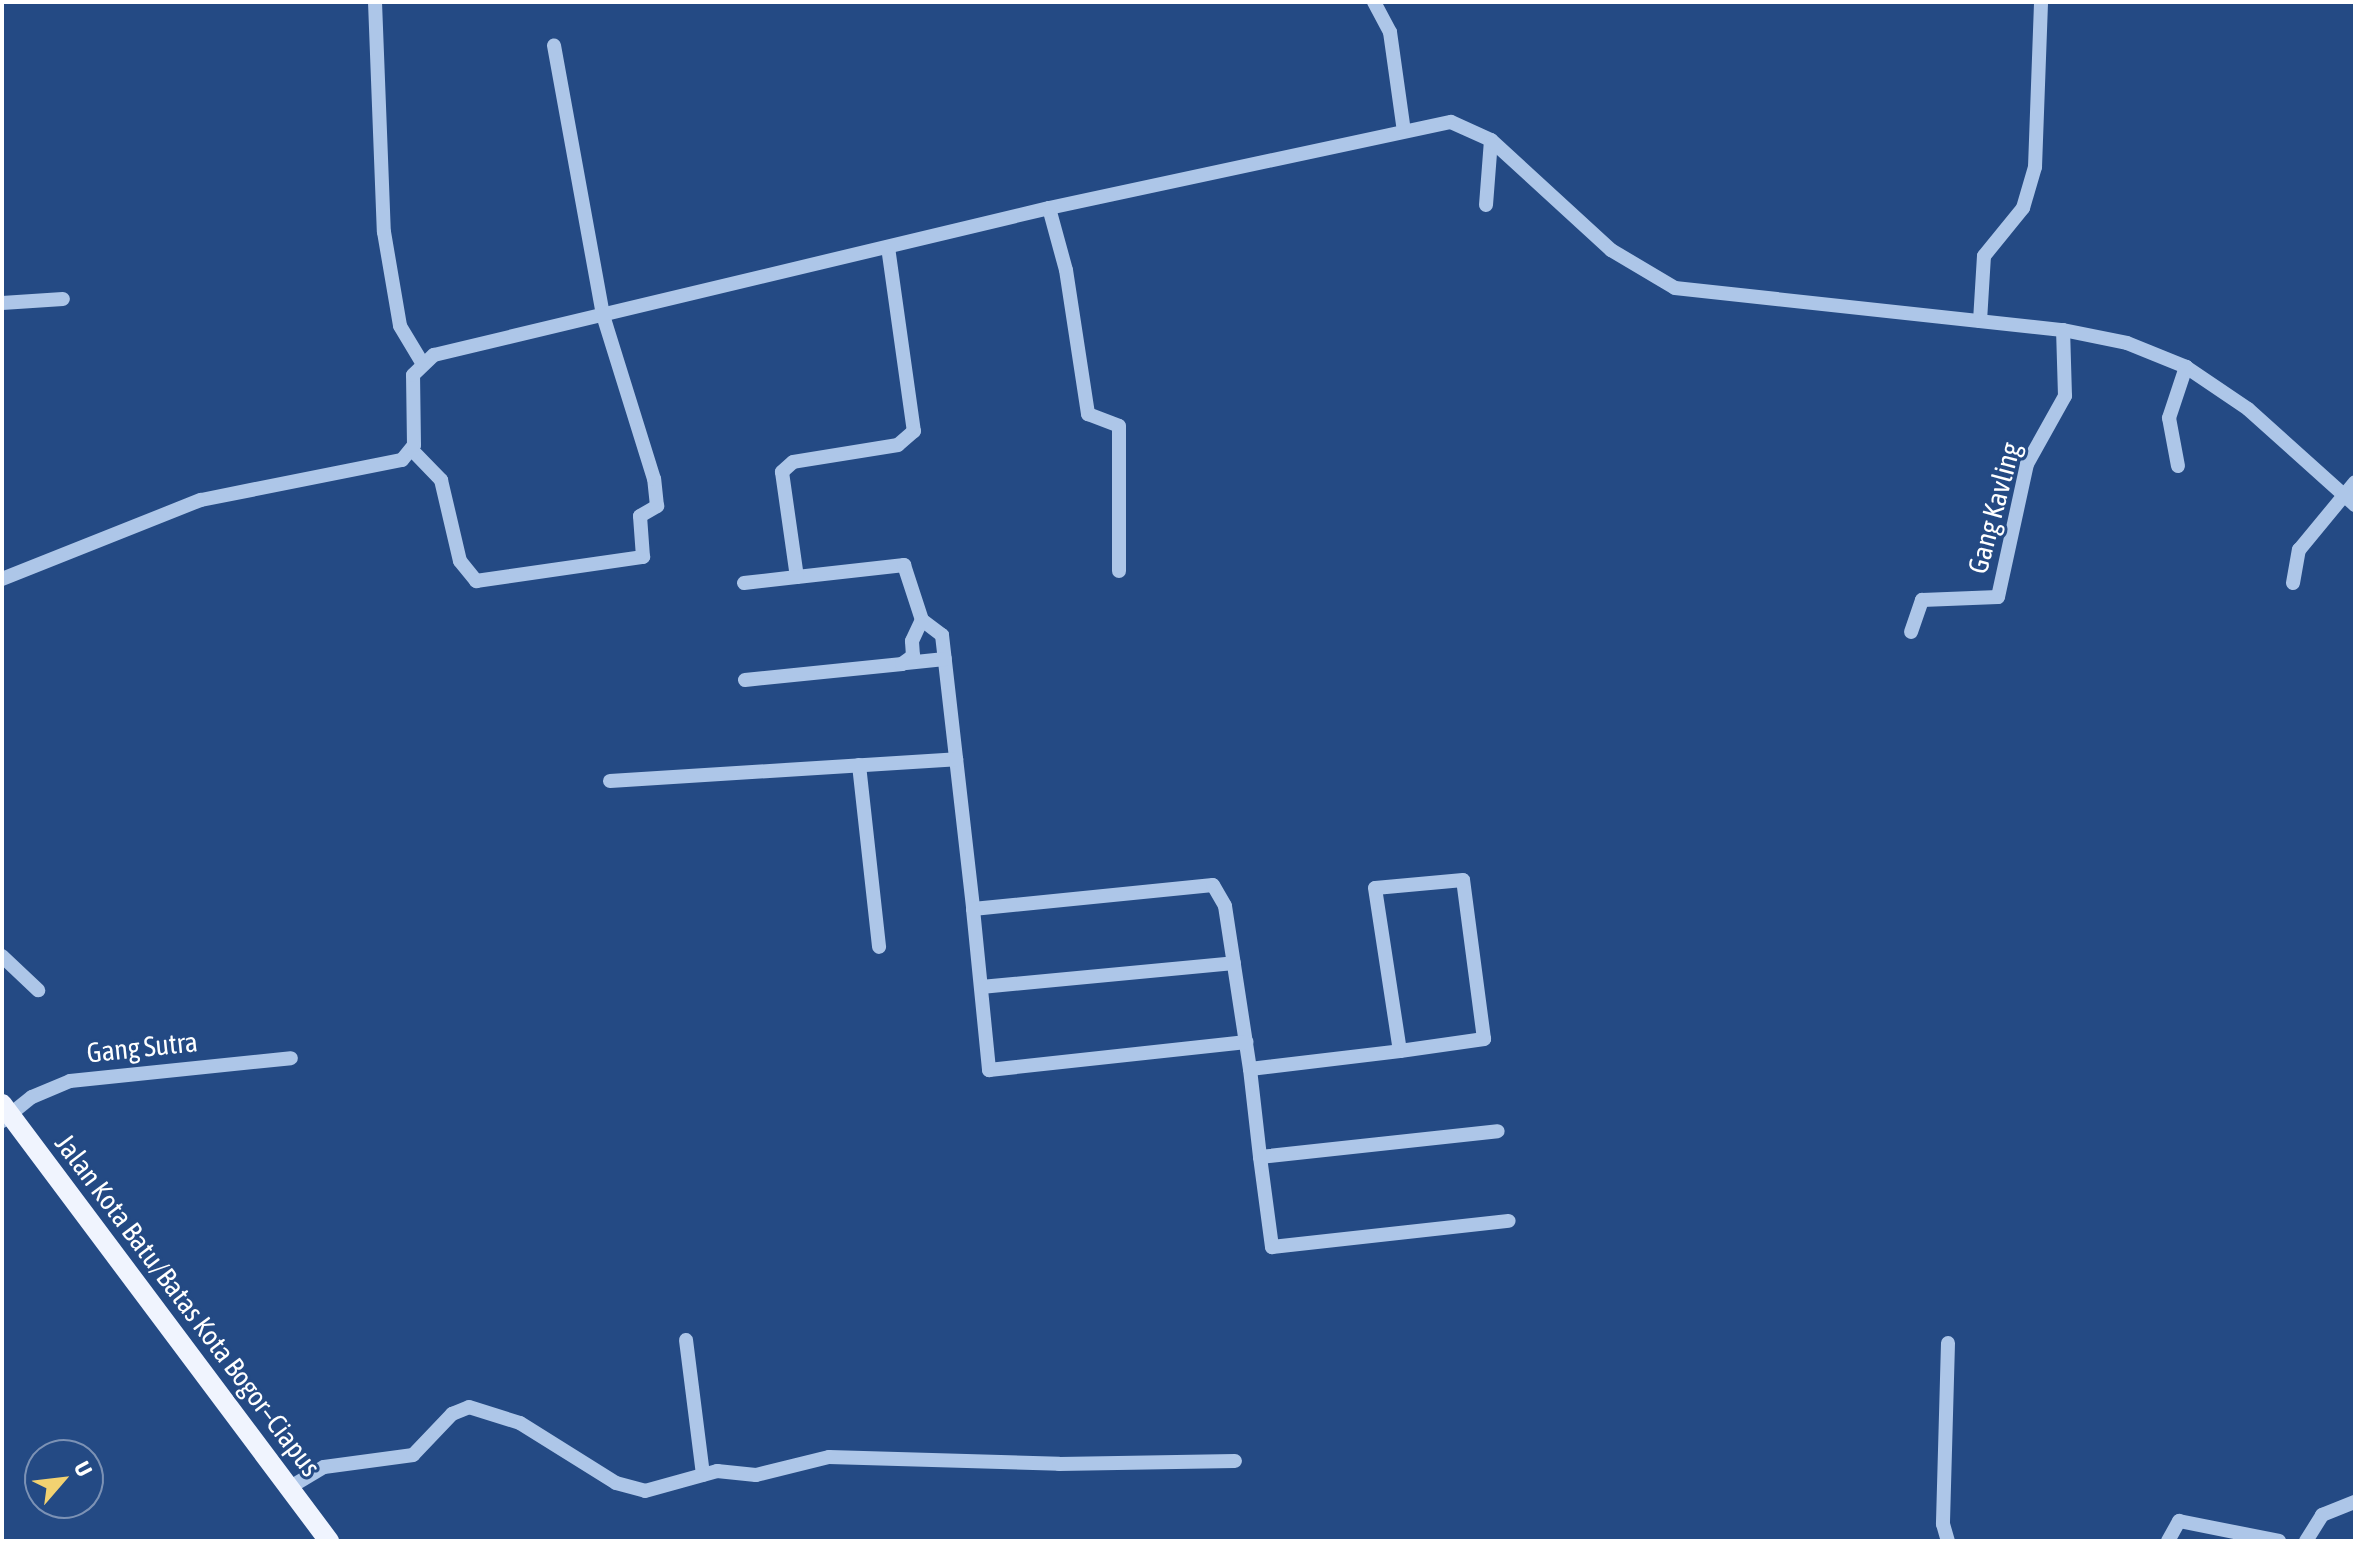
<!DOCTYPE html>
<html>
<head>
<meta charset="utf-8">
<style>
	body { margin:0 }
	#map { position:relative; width:2357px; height:1543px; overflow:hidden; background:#244a84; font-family:"Asap Condensed",sans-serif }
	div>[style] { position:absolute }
	.minor>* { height:14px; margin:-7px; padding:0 7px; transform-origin:7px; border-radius:7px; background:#adc6e8 }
	.major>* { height:20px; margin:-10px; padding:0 10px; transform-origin:10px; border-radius:10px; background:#f0f4fe }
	span { translate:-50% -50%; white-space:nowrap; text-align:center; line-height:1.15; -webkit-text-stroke:6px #244a84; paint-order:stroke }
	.street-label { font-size:28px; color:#fff }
	.frame { position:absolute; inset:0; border:4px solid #fff; pointer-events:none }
	.north { position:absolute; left:24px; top:1439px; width:80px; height:80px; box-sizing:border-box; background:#244a84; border:2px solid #7c92b5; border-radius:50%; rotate:62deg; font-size:22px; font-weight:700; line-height:32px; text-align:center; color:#fff }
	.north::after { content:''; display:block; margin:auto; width:28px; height:36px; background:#f2d271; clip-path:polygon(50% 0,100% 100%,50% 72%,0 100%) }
</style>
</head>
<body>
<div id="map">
	<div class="minor">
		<i style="left:375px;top:2px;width:230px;rotate:87.8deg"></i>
		<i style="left:384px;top:232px;width:95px;rotate:80.3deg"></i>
		<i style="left:400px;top:326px;width:41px;rotate:59deg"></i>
		<i style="left:1374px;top:2px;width:34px;rotate:62deg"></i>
		<i style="left:1390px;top:32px;width:100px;rotate:82deg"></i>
		<i style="left:1486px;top:205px;width:65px;rotate:-85.6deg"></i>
		<i style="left:1049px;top:208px;width:64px;rotate:74.7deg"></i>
		<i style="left:1066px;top:270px;width:146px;rotate:81.3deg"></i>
		<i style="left:1088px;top:414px;width:33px;rotate:21deg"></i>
		<i style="left:1119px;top:426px;width:145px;rotate:90deg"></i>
		<i style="left:888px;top:247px;width:186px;rotate:82deg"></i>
		<i style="left:914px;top:431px;width:21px;rotate:139deg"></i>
		<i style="left:898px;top:445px;width:106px;rotate:170.8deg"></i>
		<i style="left:793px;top:462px;width:15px;rotate:138deg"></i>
		<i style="left:782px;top:472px;width:106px;rotate:81.9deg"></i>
		<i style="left:797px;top:577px;width:108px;rotate:-6.4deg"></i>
		<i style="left:904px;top:565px;width:58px;rotate:71.9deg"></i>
		<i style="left:922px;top:620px;width:25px;rotate:37deg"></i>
		<i style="left:942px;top:635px;width:276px;rotate:83.5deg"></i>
		<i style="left:973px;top:909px;width:241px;rotate:-5.7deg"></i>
		<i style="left:1213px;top:885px;width:24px;rotate:60deg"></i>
		<i style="left:1225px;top:906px;width:165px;rotate:81.3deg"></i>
		<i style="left:1250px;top:1069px;width:151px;rotate:-6.8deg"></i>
		<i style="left:1400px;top:1051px;width:85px;rotate:-8.1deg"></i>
		<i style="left:1484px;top:1039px;width:160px;rotate:-97.5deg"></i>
		<i style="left:1463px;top:880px;width:88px;rotate:174.8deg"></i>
		<i style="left:1375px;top:888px;width:165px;rotate:81.3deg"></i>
		<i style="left:2px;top:303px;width:61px;rotate:-3.8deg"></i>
		<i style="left:1980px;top:321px;width:65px;rotate:-86.5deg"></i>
		<i style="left:1984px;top:256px;width:62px;rotate:-50.9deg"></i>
		<i style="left:2023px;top:208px;width:43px;rotate:-73.7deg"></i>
		<i style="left:2035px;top:167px;width:165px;rotate:-87.9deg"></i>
		<i style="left:412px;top:450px;width:42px;rotate:46deg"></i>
		<i style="left:441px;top:480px;width:83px;rotate:76.8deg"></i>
		<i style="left:460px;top:561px;width:26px;rotate:51deg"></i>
		<i style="left:476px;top:581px;width:169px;rotate:-8.2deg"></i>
		<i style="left:643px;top:557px;width:41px;rotate:-94.2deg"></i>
		<i style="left:640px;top:516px;width:20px;rotate:-30deg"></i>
		<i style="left:657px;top:506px;width:27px;rotate:-96deg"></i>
		<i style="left:654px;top:479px;width:172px;rotate:-107.3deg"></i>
		<i style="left:603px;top:315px;width:274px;rotate:-100.3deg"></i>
		<i style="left:2178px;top:466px;width:49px;rotate:-100.6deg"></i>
		<i style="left:2169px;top:418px;width:54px;rotate:-71.6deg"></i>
		<i style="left:2px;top:579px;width:214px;rotate:-21.7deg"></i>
		<i style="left:201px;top:500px;width:205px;rotate:-11.3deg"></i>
		<i style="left:402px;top:460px;width:19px;rotate:-51deg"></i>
		<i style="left:414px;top:445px;width:70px;rotate:-90.8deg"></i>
		<i style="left:413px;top:375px;width:29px;rotate:-44deg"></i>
		<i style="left:434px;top:355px;width:632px;rotate:-13.44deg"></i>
		<i style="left:1049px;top:208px;width:411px;rotate:-12.1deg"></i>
		<i style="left:1451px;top:122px;width:44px;rotate:24.2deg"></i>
		<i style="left:1491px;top:140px;width:163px;rotate:42.5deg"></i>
		<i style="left:1611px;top:250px;width:74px;rotate:30.7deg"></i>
		<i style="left:1675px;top:288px;width:390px;rotate:6.2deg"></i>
		<i style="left:2063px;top:330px;width:65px;rotate:11.5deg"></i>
		<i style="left:2127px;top:343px;width:64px;rotate:22.1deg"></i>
		<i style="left:2186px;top:367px;width:75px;rotate:34.1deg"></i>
		<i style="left:2248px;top:409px;width:144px;rotate:41.9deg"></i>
		<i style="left:744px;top:583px;width:53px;rotate:-6.5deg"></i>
		<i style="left:2293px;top:583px;width:34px;rotate:-80deg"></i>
		<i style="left:2299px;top:550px;width:88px;rotate:-50.5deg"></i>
		<i style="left:1911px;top:632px;width:34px;rotate:-71deg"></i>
		<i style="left:1922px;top:600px;width:76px;rotate:-2.3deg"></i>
		<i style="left:1998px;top:597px;width:136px;rotate:-77.7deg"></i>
		<i style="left:2027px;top:464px;width:78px;rotate:-60.8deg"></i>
		<i style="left:2065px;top:396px;width:66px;rotate:-91.7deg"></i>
		<i style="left:906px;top:663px;width:39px;rotate:-6deg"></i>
		<i style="left:745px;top:680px;width:158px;rotate:-5.8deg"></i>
		<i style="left:902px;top:664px;width:14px;rotate:-36deg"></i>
		<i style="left:913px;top:656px;width:15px;rotate:-94deg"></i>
		<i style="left:912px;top:641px;width:23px;rotate:-65deg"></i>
		<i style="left:859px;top:765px;width:183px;rotate:83.7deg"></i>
		<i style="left:610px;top:781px;width:347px;rotate:-3.6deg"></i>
		<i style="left:973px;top:909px;width:162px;rotate:84.3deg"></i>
		<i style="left:989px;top:1070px;width:259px;rotate:-6.2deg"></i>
		<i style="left:2px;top:956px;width:50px;rotate:43.4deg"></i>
		<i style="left:981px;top:987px;width:254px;rotate:-5.4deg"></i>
		<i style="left:1250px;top:1069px;width:89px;rotate:83.5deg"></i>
		<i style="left:1260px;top:1157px;width:239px;rotate:-6.2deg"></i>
		<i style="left:2px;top:1121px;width:38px;rotate:-39deg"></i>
		<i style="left:32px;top:1097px;width:41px;rotate:-22.8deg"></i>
		<i style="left:70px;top:1081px;width:222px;rotate:-5.9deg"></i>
		<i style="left:1260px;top:1157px;width:91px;rotate:82.4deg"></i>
		<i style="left:1272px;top:1247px;width:238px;rotate:-6.3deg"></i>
		<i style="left:686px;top:1340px;width:136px;rotate:82.8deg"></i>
		<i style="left:1948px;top:1343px;width:181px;rotate:91.6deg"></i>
		<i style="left:1943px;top:1524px;width:18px;rotate:74deg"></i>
		<i style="left:292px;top:1486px;width:37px;rotate:-31deg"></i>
		<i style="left:324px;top:1467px;width:90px;rotate:-7.7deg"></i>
		<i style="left:413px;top:1455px;width:57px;rotate:-46.4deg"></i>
		<i style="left:452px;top:1414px;width:18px;rotate:-22deg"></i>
		<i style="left:469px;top:1407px;width:53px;rotate:17.4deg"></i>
		<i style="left:520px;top:1423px;width:113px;rotate:32deg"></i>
		<i style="left:616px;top:1483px;width:30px;rotate:15deg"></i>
		<i style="left:645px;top:1491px;width:75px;rotate:-15.5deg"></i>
		<i style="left:717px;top:1471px;width:39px;rotate:6deg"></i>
		<i style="left:756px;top:1475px;width:75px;rotate:-13.9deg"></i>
		<i style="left:829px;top:1457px;width:230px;rotate:1.7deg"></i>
		<i style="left:1059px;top:1464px;width:176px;rotate:-1deg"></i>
		<i style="left:2168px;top:1541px;width:23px;rotate:-61deg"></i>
		<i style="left:2179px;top:1521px;width:102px;rotate:11.3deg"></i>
		<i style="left:2306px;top:1541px;width:31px;rotate:-58deg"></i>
		<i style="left:2322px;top:1515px;width:35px;rotate:-22deg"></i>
	</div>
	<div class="major">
		<i style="left:2px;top:1104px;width:546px;rotate:53.19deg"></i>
	</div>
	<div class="street-label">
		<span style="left:1994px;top:508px;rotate:-75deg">Gang Kavling</span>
		<span style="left:142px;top:1047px;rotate:-6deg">Gang Sutra</span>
		<span style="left:188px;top:1305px;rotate:53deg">Jalan Kota Batu/Batas Kota Bogor–Ciapus</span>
	</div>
	<div class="frame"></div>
	<div class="north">U</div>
</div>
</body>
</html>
